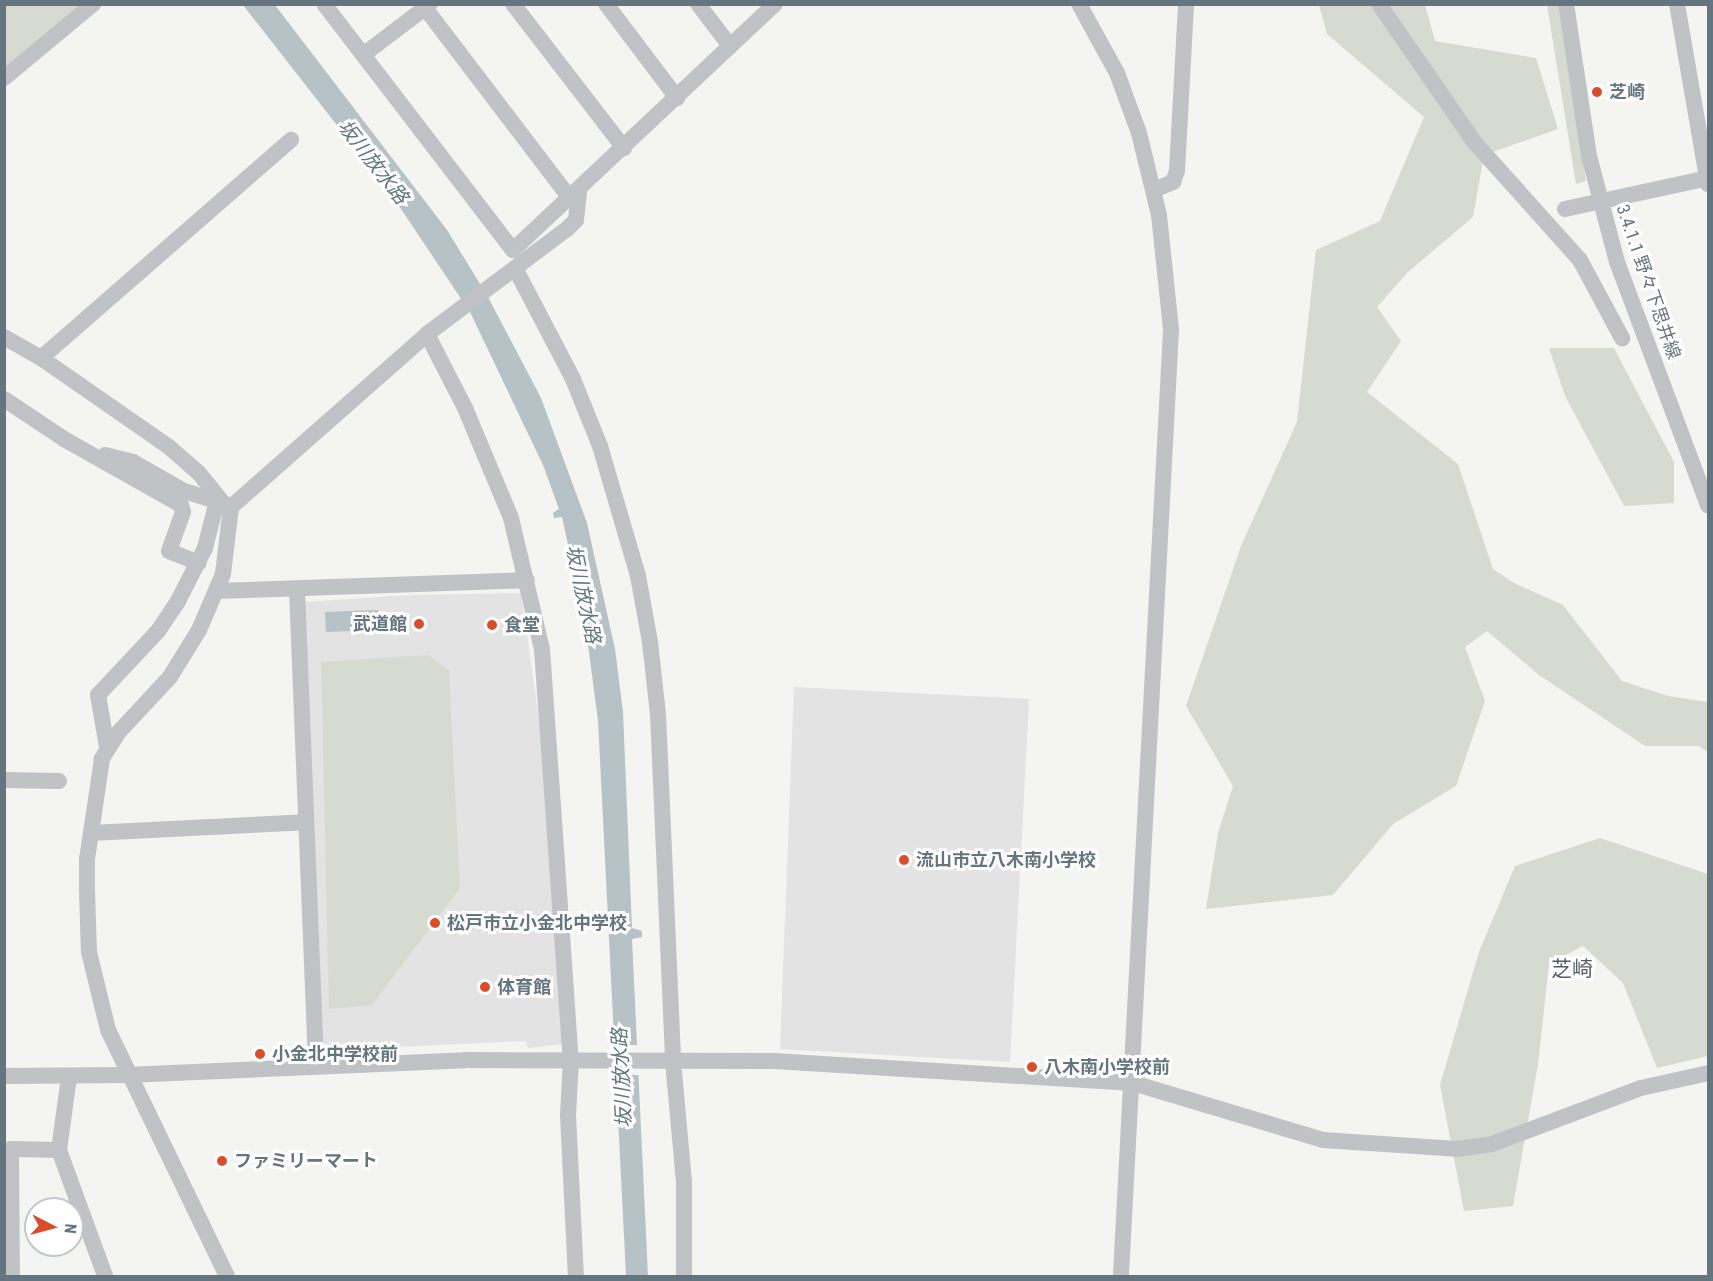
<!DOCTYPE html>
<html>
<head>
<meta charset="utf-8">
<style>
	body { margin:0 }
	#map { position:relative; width:1713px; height:1281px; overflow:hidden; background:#f4f4f1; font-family:"Roboto Condensed","Noto Sans JP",sans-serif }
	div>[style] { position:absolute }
	.built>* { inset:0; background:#e2e3e2 }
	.green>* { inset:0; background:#d6dbd2 }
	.water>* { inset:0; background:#b6c2c6 }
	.pier>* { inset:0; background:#f4f4f1 }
	.minor>* { height:16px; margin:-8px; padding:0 8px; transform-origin:8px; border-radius:8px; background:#bfc3c6 }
	.dots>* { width:16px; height:16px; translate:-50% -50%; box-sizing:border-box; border:3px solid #fff; border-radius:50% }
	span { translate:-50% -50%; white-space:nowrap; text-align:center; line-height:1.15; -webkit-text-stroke:6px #fff; paint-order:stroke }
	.poi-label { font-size:18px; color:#657580; font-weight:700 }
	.left { translate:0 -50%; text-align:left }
	.right { translate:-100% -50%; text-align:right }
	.street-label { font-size:18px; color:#657580 }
	.water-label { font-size:20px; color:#60777e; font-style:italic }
	.quarter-label { font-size:21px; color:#525e66 }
	.frame { position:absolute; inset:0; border:6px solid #657580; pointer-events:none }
	.north { position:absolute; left:24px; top:1197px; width:60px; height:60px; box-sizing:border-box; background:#fff; border:2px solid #c1c8cc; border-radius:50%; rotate:96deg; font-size:16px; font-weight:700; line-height:24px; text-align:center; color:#657580 }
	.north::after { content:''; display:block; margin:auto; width:21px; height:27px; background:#da4d2b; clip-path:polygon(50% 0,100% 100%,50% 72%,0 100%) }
</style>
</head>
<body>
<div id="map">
	<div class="built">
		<i style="clip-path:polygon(521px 593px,542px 741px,563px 1044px,528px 1048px,526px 1041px,330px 1050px,321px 1045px,304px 602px,409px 595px)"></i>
		<i style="clip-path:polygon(794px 687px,1029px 699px,1010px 1062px,780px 1049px)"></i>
	</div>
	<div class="green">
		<i style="clip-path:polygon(5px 5px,80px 5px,5px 67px)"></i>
		<i style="clip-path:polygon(1319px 5px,1425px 5px,1435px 41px,1536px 58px,1558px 129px,1484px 155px,1473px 217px,1408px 272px,1377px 307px,1401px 341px,1367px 392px,1458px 464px,1493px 569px,1514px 583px,1563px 605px,1622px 681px,1668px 696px,1708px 702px,1708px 752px,1698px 746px,1645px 746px,1539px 675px,1487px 631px,1465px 647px,1485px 701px,1456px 786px,1393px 824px,1333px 895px,1206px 909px,1218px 833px,1233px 786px,1186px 706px,1241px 546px,1297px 422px,1316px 250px,1380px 221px,1424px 117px,1327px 34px)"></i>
		<i style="clip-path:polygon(1547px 5px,1558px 5px,1586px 181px,1576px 184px)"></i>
		<i style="clip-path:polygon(1549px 348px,1614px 348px,1674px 462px,1674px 503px,1624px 506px,1565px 396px)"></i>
		<i style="clip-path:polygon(429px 655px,449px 671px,460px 888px,372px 1005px,329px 1009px,321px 662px)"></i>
		<i style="clip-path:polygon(1600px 838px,1708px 874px,1708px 1056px,1657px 1068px,1623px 983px,1583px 946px,1549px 964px,1538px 1064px,1513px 1206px,1464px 1211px,1440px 1085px,1479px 952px,1515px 866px)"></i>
	</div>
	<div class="water">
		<i style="clip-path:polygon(243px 5px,275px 5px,447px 230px,488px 297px,541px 398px,587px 523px,615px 649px,623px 712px,632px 928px,642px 931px,642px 937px,632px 939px,648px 1276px,626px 1276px,598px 720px,585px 622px,562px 517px,554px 518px,553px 513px,559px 509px,543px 465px,470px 312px,393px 197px)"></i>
		<i style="clip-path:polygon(378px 610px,379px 630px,326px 632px,325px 612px)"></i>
	</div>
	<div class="pier">
		<i style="clip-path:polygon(611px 1045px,639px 1045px,642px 1075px,613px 1075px)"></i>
	</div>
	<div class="minor">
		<i style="left:324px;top:4px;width:310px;rotate:52.5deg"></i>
		<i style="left:513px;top:250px;width:359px;rotate:-43.2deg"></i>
		<i style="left:422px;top:4px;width:244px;rotate:52.7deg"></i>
		<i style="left:513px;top:4px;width:182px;rotate:52.4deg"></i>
		<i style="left:606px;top:4px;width:118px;rotate:52.9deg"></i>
		<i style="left:698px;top:4px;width:53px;rotate:52.7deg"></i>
		<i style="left:1079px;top:4px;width:79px;rotate:61.2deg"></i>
		<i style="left:1117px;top:73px;width:64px;rotate:69.9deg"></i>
		<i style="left:1139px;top:133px;width:84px;rotate:76.3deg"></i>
		<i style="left:1159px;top:215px;width:116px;rotate:84deg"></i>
		<i style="left:1171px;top:330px;width:947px;rotate:93.03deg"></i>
		<i style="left:1379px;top:4px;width:169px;rotate:55.4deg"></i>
		<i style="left:1475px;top:143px;width:157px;rotate:48.1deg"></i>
		<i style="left:1580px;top:260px;width:89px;rotate:61.7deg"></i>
		<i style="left:1566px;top:4px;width:154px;rotate:81.4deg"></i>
		<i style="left:1589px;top:156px;width:110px;rotate:75.2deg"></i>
		<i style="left:1617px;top:262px;width:260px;rotate:69.5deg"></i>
		<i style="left:1677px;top:4px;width:183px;rotate:80.2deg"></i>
		<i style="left:363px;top:55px;width:84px;rotate:-37.3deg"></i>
		<i style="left:4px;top:78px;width:116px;rotate:-39.7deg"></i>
		<i style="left:1154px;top:190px;width:21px;rotate:-23deg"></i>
		<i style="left:1173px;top:182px;width:12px;rotate:-70deg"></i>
		<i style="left:1177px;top:171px;width:167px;rotate:-86.9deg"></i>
		<i style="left:1565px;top:209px;width:146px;rotate:-12.2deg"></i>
		<i style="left:515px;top:268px;width:125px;rotate:62.4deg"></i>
		<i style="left:573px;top:379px;width:72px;rotate:68.1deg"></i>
		<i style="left:600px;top:446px;width:135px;rotate:73.7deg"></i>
		<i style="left:638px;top:576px;width:67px;rotate:79.7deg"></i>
		<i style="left:650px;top:642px;width:72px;rotate:83.7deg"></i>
		<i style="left:658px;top:714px;width:347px;rotate:87.5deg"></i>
		<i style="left:673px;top:1061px;width:121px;rotate:84.8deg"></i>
		<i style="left:684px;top:1181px;width:95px;rotate:90deg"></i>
		<i style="left:427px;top:334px;width:83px;rotate:62.8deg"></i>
		<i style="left:465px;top:408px;width:119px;rotate:67.3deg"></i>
		<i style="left:511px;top:518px;width:135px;rotate:76.7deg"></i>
		<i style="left:542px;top:649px;width:412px;rotate:86deg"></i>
		<i style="left:571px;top:1060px;width:55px;rotate:93.1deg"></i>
		<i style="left:568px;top:1115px;width:161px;rotate:87.2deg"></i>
		<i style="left:4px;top:337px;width:43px;rotate:29.6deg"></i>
		<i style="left:41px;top:358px;width:156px;rotate:34.8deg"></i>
		<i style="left:169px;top:447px;width:38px;rotate:41deg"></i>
		<i style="left:198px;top:472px;width:40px;rotate:51deg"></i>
		<i style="left:223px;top:503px;width:9px;rotate:27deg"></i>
		<i style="left:231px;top:507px;width:67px;rotate:96.8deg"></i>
		<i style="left:223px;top:574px;width:61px;rotate:113.2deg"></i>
		<i style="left:199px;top:630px;width:55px;rotate:121.7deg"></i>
		<i style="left:170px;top:677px;width:76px;rotate:132.9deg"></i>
		<i style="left:118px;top:733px;width:31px;rotate:122deg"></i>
		<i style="left:102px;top:759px;width:101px;rotate:98.5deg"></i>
		<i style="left:87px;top:859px;width:31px;rotate:90deg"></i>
		<i style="left:87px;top:890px;width:62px;rotate:88.2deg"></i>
		<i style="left:89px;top:952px;width:80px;rotate:76.3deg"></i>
		<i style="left:108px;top:1030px;width:273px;rotate:64.2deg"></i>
		<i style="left:41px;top:358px;width:332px;rotate:-41.1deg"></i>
		<i style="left:4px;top:399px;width:72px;rotate:33.7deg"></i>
		<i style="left:64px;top:439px;width:134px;rotate:29.4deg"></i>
		<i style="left:181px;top:505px;width:7px;rotate:74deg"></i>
		<i style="left:183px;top:512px;width:41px;rotate:109.7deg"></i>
		<i style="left:169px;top:551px;width:32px;rotate:22deg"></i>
		<i style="left:105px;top:455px;width:29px;rotate:14deg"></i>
		<i style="left:133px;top:462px;width:59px;rotate:29.6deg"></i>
		<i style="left:184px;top:491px;width:41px;rotate:17.1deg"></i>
		<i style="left:231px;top:507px;width:261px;rotate:-41.4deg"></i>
		<i style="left:427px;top:334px;width:175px;rotate:-36.9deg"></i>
		<i style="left:567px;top:229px;width:13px;rotate:-45deg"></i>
		<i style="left:576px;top:220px;width:31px;rotate:-84deg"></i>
		<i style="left:297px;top:590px;width:475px;rotate:87.7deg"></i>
		<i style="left:217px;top:591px;width:310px;rotate:-2deg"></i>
		<i style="left:107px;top:747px;width:53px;rotate:-99.8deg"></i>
		<i style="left:98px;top:695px;width:88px;rotate:-46.8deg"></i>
		<i style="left:158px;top:631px;width:34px;rotate:-56deg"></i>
		<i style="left:177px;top:603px;width:62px;rotate:-63deg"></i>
		<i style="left:205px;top:548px;width:49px;rotate:-75.7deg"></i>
		<i style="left:4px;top:780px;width:55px;rotate:1deg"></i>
		<i style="left:91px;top:833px;width:214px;rotate:-2.9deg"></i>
		<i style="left:4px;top:1076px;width:123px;rotate:-0.5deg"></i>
		<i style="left:127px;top:1075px;width:339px;rotate:-2.5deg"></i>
		<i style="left:466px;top:1060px;width:308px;rotate:0.2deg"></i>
		<i style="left:774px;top:1061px;width:360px;rotate:3.5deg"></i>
		<i style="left:1133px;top:1083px;width:198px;rotate:16.7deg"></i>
		<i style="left:1323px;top:1140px;width:134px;rotate:3.8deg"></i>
		<i style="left:1457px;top:1149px;width:35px;rotate:-8deg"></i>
		<i style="left:1492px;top:1144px;width:159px;rotate:-20.6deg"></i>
		<i style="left:1641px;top:1088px;width:69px;rotate:-12.6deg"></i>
		<i style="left:69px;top:1077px;width:74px;rotate:97.8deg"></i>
		<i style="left:59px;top:1150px;width:134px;rotate:69.9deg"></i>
		<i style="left:12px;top:1276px;width:127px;rotate:-90.5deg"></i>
		<i style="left:11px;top:1149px;width:48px;rotate:1.2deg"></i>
	</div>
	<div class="dots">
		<i style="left:1597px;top:92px;background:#da4d2b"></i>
		<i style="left:419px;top:624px;background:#da4d2b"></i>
		<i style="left:492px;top:625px;background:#da4d2b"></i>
		<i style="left:904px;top:860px;background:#da4d2b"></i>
		<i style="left:435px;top:923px;background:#da4d2b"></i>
		<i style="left:485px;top:987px;background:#da4d2b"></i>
		<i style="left:260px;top:1054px;background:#da4d2b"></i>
		<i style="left:1032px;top:1067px;background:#da4d2b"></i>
		<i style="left:222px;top:1161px;background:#da4d2b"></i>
	</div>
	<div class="poi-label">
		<span class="left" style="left:1609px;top:92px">芝崎</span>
		<span class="right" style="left:407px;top:624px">武道館</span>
		<span class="left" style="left:504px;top:625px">食堂</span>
		<span class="left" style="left:916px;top:860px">流山市立八木南小学校</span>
		<span class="left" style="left:447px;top:923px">松戸市立小金北中学校</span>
		<span class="left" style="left:497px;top:987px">体育館</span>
		<span class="left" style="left:272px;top:1054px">小金北中学校前</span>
		<span class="left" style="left:1044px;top:1067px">八木南小学校前</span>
		<span class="left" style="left:234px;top:1161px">ファミリーマート</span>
	</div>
	<div class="street-label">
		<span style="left:1648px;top:282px;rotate:71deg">3.4.1.1 野々下思井線</span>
	</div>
	<div class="water-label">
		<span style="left:373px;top:162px;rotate:52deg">坂川放水路</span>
		<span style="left:583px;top:594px;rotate:78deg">坂川放水路</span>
		<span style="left:622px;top:1078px;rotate:-93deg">坂川放水路</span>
	</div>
	<div class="quarter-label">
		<span style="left:1572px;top:969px">芝崎</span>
	</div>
	<div class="frame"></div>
	<div class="north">N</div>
</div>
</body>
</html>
